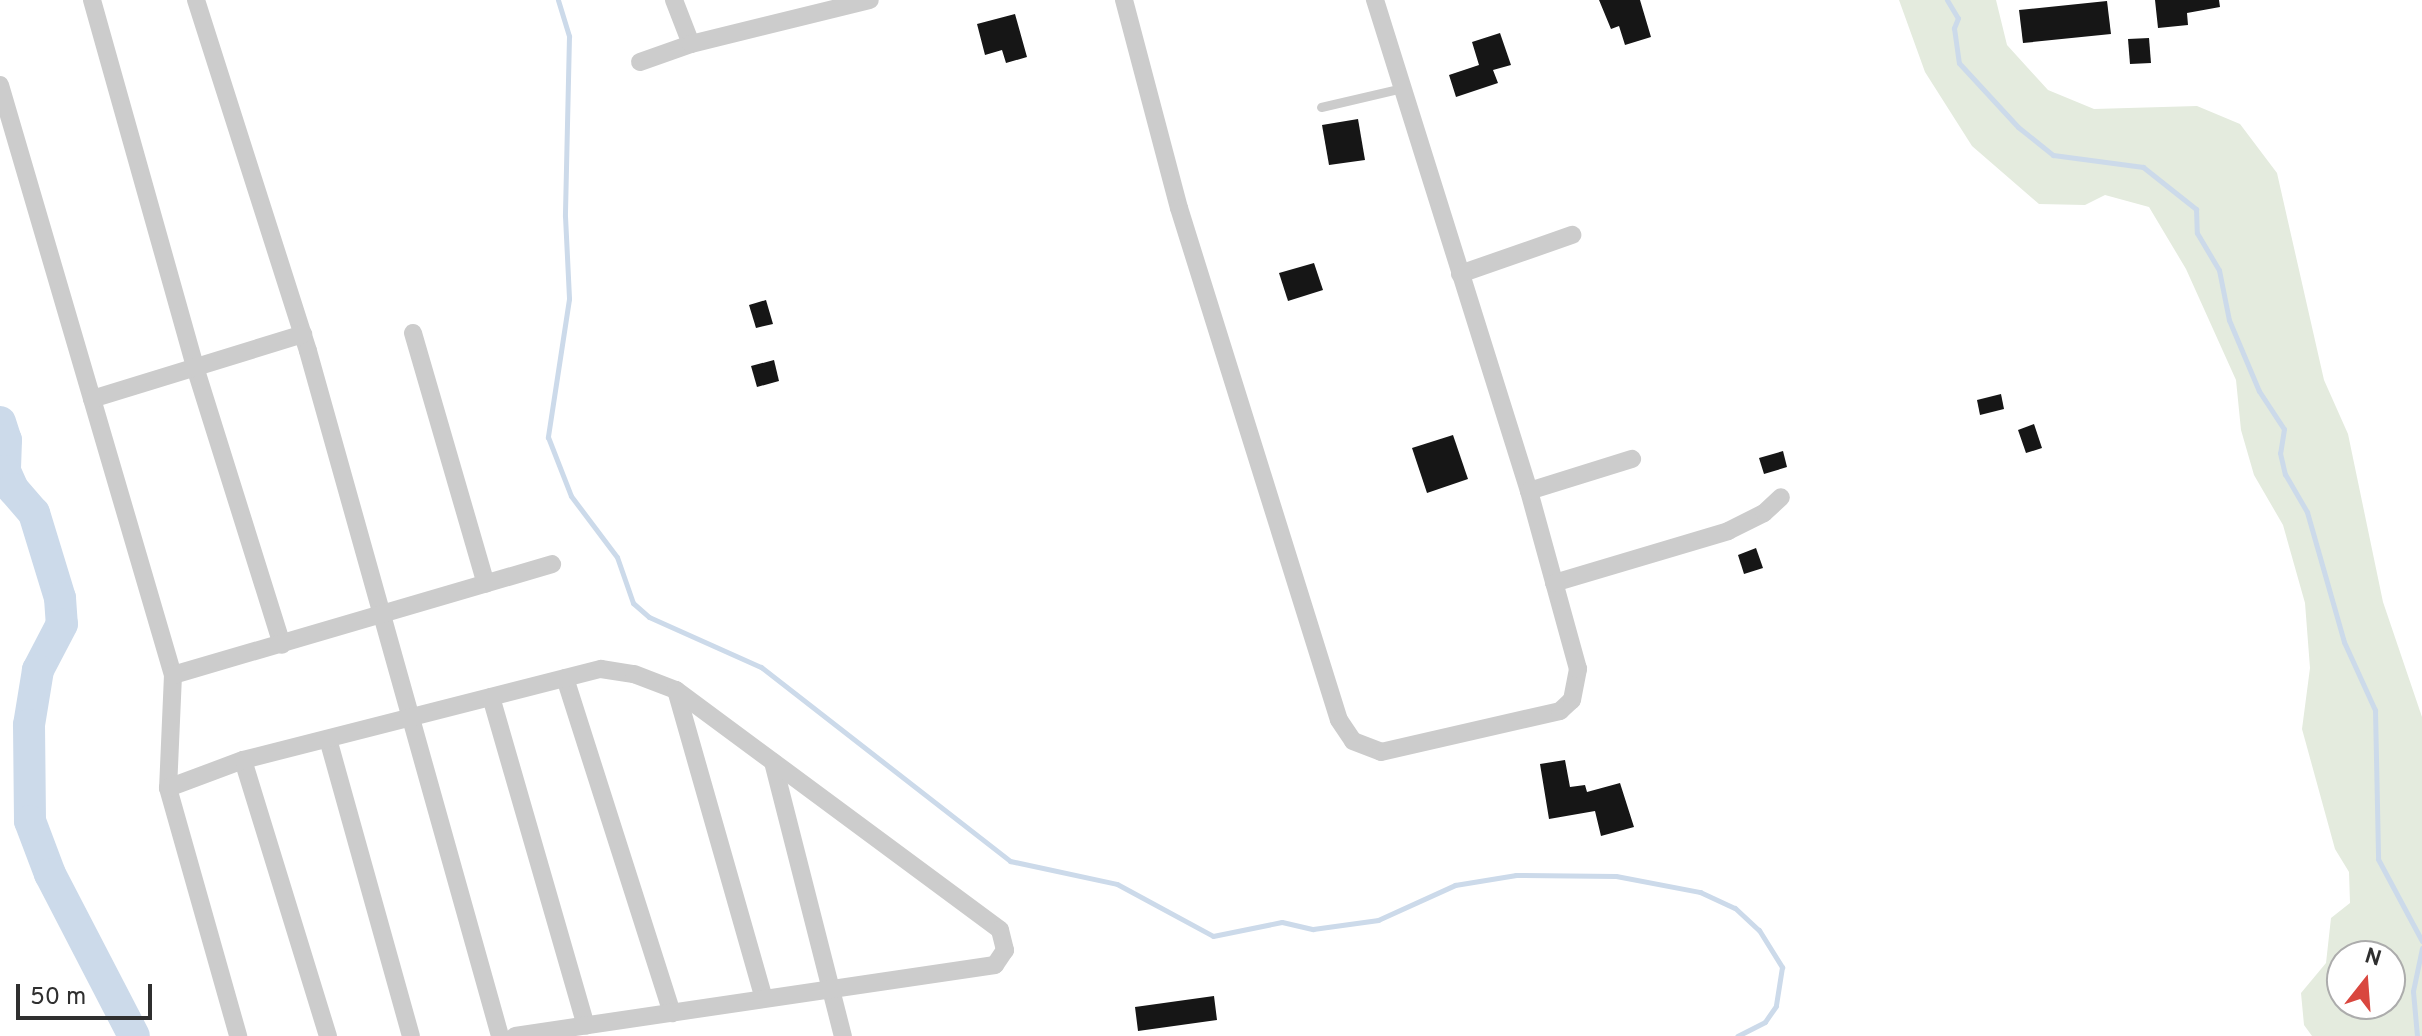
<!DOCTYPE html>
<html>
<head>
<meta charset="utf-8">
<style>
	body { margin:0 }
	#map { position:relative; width:2422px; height:1036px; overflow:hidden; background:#fff; font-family:Overpass,sans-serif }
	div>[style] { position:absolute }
	.green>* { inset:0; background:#e4ebde }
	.stream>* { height:5px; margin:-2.5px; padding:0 2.5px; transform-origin:2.5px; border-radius:2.5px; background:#ccdaea }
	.river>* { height:32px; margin:-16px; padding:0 16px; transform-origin:16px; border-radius:16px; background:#ccdaea }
	.building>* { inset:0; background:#161616 }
	.lane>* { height:9px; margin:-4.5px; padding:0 4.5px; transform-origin:4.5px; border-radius:4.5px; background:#ccc }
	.street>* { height:18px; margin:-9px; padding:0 9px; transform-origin:9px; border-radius:9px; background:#ccc }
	span { translate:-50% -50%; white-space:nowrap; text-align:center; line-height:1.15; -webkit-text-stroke:8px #fff; paint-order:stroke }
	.north { position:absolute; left:2326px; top:940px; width:80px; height:80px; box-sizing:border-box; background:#fff; border:2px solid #acacac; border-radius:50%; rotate:17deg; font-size:22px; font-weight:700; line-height:32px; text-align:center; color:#2f2f2f }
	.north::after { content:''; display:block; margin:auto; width:28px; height:36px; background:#d9473f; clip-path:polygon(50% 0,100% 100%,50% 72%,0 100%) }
	.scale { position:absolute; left:16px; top:984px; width:136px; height:36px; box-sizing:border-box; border:4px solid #2f2f2f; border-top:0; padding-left:10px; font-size:24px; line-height:28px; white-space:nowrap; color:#2f2f2f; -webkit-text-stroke:6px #fff; paint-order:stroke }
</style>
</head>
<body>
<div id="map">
	<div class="green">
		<i style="clip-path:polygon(evenodd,1899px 0,1996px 0,2007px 45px,2048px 90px,2094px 109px,2197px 106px,2240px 124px,2277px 173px,2324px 380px,2348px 434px,2383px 602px,2422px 717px,2422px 1036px,2312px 1036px,2304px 1025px,2301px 993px,2326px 963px,2331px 918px,2350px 903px,2349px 872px,2335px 849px,2302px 729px,2310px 668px,2305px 603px,2283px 525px,2254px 475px,2241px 430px,2236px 380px,2186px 269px,2149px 207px,2105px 195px,2085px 205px,2039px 204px,1972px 146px,1925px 72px,1899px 0,2342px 956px,2390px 956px,2390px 1004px,2342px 1004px,2342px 956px)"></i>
	</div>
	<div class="stream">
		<i style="left:558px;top:0;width:38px;rotate:73deg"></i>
		<i style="left:569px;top:36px;width:180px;rotate:91.3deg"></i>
		<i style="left:565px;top:216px;width:83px;rotate:87.2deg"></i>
		<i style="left:569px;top:299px;width:140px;rotate:98.7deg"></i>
		<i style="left:548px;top:437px;width:63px;rotate:68.7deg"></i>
		<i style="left:571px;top:496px;width:76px;rotate:53deg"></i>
		<i style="left:617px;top:557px;width:49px;rotate:70.8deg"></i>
		<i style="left:633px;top:603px;width:21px;rotate:41deg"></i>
		<i style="left:649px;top:617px;width:123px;rotate:24.1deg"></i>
		<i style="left:761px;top:667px;width:316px;rotate:37.9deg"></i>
		<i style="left:1010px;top:861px;width:109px;rotate:12.1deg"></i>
		<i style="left:1117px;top:884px;width:109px;rotate:28.4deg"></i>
		<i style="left:1213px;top:936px;width:70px;rotate:-11.5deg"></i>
		<i style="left:1282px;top:922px;width:32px;rotate:13deg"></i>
		<i style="left:1313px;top:929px;width:66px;rotate:-7.9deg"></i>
		<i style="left:1378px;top:920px;width:85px;rotate:-24.4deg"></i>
		<i style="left:1455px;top:885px;width:62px;rotate:-9.3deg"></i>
		<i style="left:1516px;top:875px;width:100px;rotate:0.6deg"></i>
		<i style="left:1616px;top:876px;width:86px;rotate:10.8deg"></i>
		<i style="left:1700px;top:892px;width:38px;rotate:25deg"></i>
		<i style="left:1735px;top:908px;width:33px;rotate:43deg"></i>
		<i style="left:1759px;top:930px;width:44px;rotate:58.1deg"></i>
		<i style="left:1782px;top:967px;width:39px;rotate:99deg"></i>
		<i style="left:1776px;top:1006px;width:19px;rotate:125deg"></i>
		<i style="left:1765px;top:1022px;width:31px;rotate:153deg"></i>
		<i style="left:1947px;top:0;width:21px;rotate:59deg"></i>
		<i style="left:1958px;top:18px;width:11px;rotate:112deg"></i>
		<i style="left:1954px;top:28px;width:35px;rotate:82deg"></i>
		<i style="left:1959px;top:63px;width:87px;rotate:47.3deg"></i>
		<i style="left:2018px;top:127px;width:45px;rotate:38.7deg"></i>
		<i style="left:2053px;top:155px;width:91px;rotate:7.6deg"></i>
		<i style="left:2143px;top:167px;width:68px;rotate:38.4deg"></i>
		<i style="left:2196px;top:209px;width:24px;rotate:88deg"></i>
		<i style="left:2197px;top:233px;width:43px;rotate:59.3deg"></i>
		<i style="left:2219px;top:270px;width:51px;rotate:78.7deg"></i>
		<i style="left:2229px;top:320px;width:77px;rotate:67.1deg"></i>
		<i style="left:2259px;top:391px;width:45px;rotate:56.7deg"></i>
		<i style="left:2284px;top:429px;width:24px;rotate:99deg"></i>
		<i style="left:2280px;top:453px;width:22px;rotate:77deg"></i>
		<i style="left:2285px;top:474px;width:44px;rotate:59.9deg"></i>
		<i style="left:2307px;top:512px;width:135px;rotate:74.1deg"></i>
		<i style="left:2344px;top:642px;width:75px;rotate:65.5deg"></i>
		<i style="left:2375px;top:710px;width:149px;rotate:88.8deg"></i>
		<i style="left:2378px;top:859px;width:93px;rotate:61.8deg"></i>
		<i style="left:2417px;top:1036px;width:45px;rotate:-95.1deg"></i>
		<i style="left:2413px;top:991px;width:44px;rotate:-78.2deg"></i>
	</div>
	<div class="river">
		<i style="left:0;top:422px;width:19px;rotate:72deg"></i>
		<i style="left:6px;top:440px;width:31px;rotate:92deg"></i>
		<i style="left:5px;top:471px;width:20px;rotate:66deg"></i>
		<i style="left:13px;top:489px;width:32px;rotate:49deg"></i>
		<i style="left:34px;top:513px;width:89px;rotate:73deg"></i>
		<i style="left:60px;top:598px;width:26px;rotate:86deg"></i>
		<i style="left:62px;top:624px;width:52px;rotate:117.6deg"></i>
		<i style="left:38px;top:670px;width:56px;rotate:99.3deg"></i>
		<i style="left:29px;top:725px;width:96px;rotate:89.4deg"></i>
		<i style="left:30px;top:821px;width:57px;rotate:69.3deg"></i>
		<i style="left:50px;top:874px;width:182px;rotate:62.6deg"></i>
	</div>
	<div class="building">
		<i style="clip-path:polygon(1599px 0,1640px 0,1651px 37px,1625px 45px,1619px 26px,1611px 29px)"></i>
		<i style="clip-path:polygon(2155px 0,2219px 0,2220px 7px,2187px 13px,2188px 25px,2158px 28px)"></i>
		<i style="clip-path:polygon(2107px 1px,2111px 34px,2023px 43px,2019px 10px)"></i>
		<i style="clip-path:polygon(1015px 14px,1027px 57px,1006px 63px,1002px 50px,985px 55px,977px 24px)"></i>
		<i style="clip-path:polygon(1500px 33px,1511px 65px,1493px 70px,1498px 83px,1456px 97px,1449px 75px,1479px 65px,1472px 42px)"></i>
		<i style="clip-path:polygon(2149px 38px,2151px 63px,2130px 64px,2128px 39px)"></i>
		<i style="clip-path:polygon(1358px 119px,1365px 160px,1329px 165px,1322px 125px)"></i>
		<i style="clip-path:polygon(1314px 263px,1323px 290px,1288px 301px,1279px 273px)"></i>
		<i style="clip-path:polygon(766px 300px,773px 324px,756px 328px,749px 305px)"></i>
		<i style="clip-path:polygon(774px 360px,779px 381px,757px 387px,751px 366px)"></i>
		<i style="clip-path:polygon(2001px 394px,2004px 409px,1980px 415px,1977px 400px)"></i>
		<i style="clip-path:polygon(2034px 424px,2042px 448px,2026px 453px,2018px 430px)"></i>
		<i style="clip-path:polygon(1453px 435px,1468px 479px,1427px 493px,1412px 448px)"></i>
		<i style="clip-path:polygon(1783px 451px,1787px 467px,1764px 474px,1759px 458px)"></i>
		<i style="clip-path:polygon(1756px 548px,1763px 568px,1744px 574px,1738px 555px)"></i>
		<i style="clip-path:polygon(1565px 760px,1570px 787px,1585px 785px,1587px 792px,1620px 783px,1634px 827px,1601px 836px,1595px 811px,1549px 819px,1540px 764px)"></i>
		<i style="clip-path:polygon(1214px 996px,1217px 1020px,1138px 1031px,1135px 1007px)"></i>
	</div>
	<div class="lane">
		<i style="left:1321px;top:107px;width:83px;rotate:-13.2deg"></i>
	</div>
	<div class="street">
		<i style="left:92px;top:0;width:381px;rotate:74.3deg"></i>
		<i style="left:195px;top:367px;width:291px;rotate:72.6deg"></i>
		<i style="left:196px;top:0;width:368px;rotate:72.3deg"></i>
		<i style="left:308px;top:351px;width:711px;rotate:74.34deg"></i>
		<i style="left:674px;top:0;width:47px;rotate:68.9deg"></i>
		<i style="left:1124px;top:0;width:215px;rotate:75.2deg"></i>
		<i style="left:1179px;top:208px;width:536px;rotate:72.65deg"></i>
		<i style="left:1339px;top:720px;width:25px;rotate:56deg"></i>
		<i style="left:1353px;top:741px;width:30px;rotate:21deg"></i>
		<i style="left:1381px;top:752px;width:184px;rotate:-12.9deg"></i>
		<i style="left:1560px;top:711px;width:16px;rotate:-43deg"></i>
		<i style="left:1572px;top:700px;width:32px;rotate:-79deg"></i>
		<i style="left:1578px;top:669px;width:185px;rotate:-105.4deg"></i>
		<i style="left:1529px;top:491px;width:515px;rotate:-107.41deg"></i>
		<i style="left:640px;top:62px;width:54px;rotate:-19.4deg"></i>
		<i style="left:691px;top:44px;width:184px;rotate:-13.8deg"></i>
		<i style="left:0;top:85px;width:615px;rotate:73.66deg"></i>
		<i style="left:173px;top:675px;width:113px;rotate:92.5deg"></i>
		<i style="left:168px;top:788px;width:258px;rotate:74.2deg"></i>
		<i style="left:1460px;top:274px;width:119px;rotate:-19.2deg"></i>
		<i style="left:413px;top:333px;width:261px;rotate:73.8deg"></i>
		<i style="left:92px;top:399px;width:221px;rotate:-17.1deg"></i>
		<i style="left:1529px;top:491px;width:108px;rotate:-17.3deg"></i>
		<i style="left:1554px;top:583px;width:182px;rotate:-16.6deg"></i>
		<i style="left:1728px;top:531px;width:40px;rotate:-26.6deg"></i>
		<i style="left:1764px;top:513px;width:23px;rotate:-43deg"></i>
		<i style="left:173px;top:675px;width:395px;rotate:-16.3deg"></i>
		<i style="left:565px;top:678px;width:352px;rotate:72.3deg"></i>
		<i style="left:676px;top:690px;width:321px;rotate:74.1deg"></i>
		<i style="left:491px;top:697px;width:342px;rotate:73.9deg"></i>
		<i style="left:328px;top:739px;width:308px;rotate:74.4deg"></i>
		<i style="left:243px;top:760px;width:289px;rotate:72.9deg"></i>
		<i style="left:773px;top:762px;width:283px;rotate:75.7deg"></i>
		<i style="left:168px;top:788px;width:80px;rotate:-20.5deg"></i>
		<i style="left:243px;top:760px;width:369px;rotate:-14.3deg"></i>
		<i style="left:601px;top:669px;width:33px;rotate:9deg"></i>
		<i style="left:634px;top:674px;width:45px;rotate:20.9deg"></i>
		<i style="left:676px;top:690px;width:403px;rotate:36.5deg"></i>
		<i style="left:1000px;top:930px;width:21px;rotate:76deg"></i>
		<i style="left:1005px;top:950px;width:18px;rotate:124deg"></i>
		<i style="left:995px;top:965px;width:485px;rotate:171.6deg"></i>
	</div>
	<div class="north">N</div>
	<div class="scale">50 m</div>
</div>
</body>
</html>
